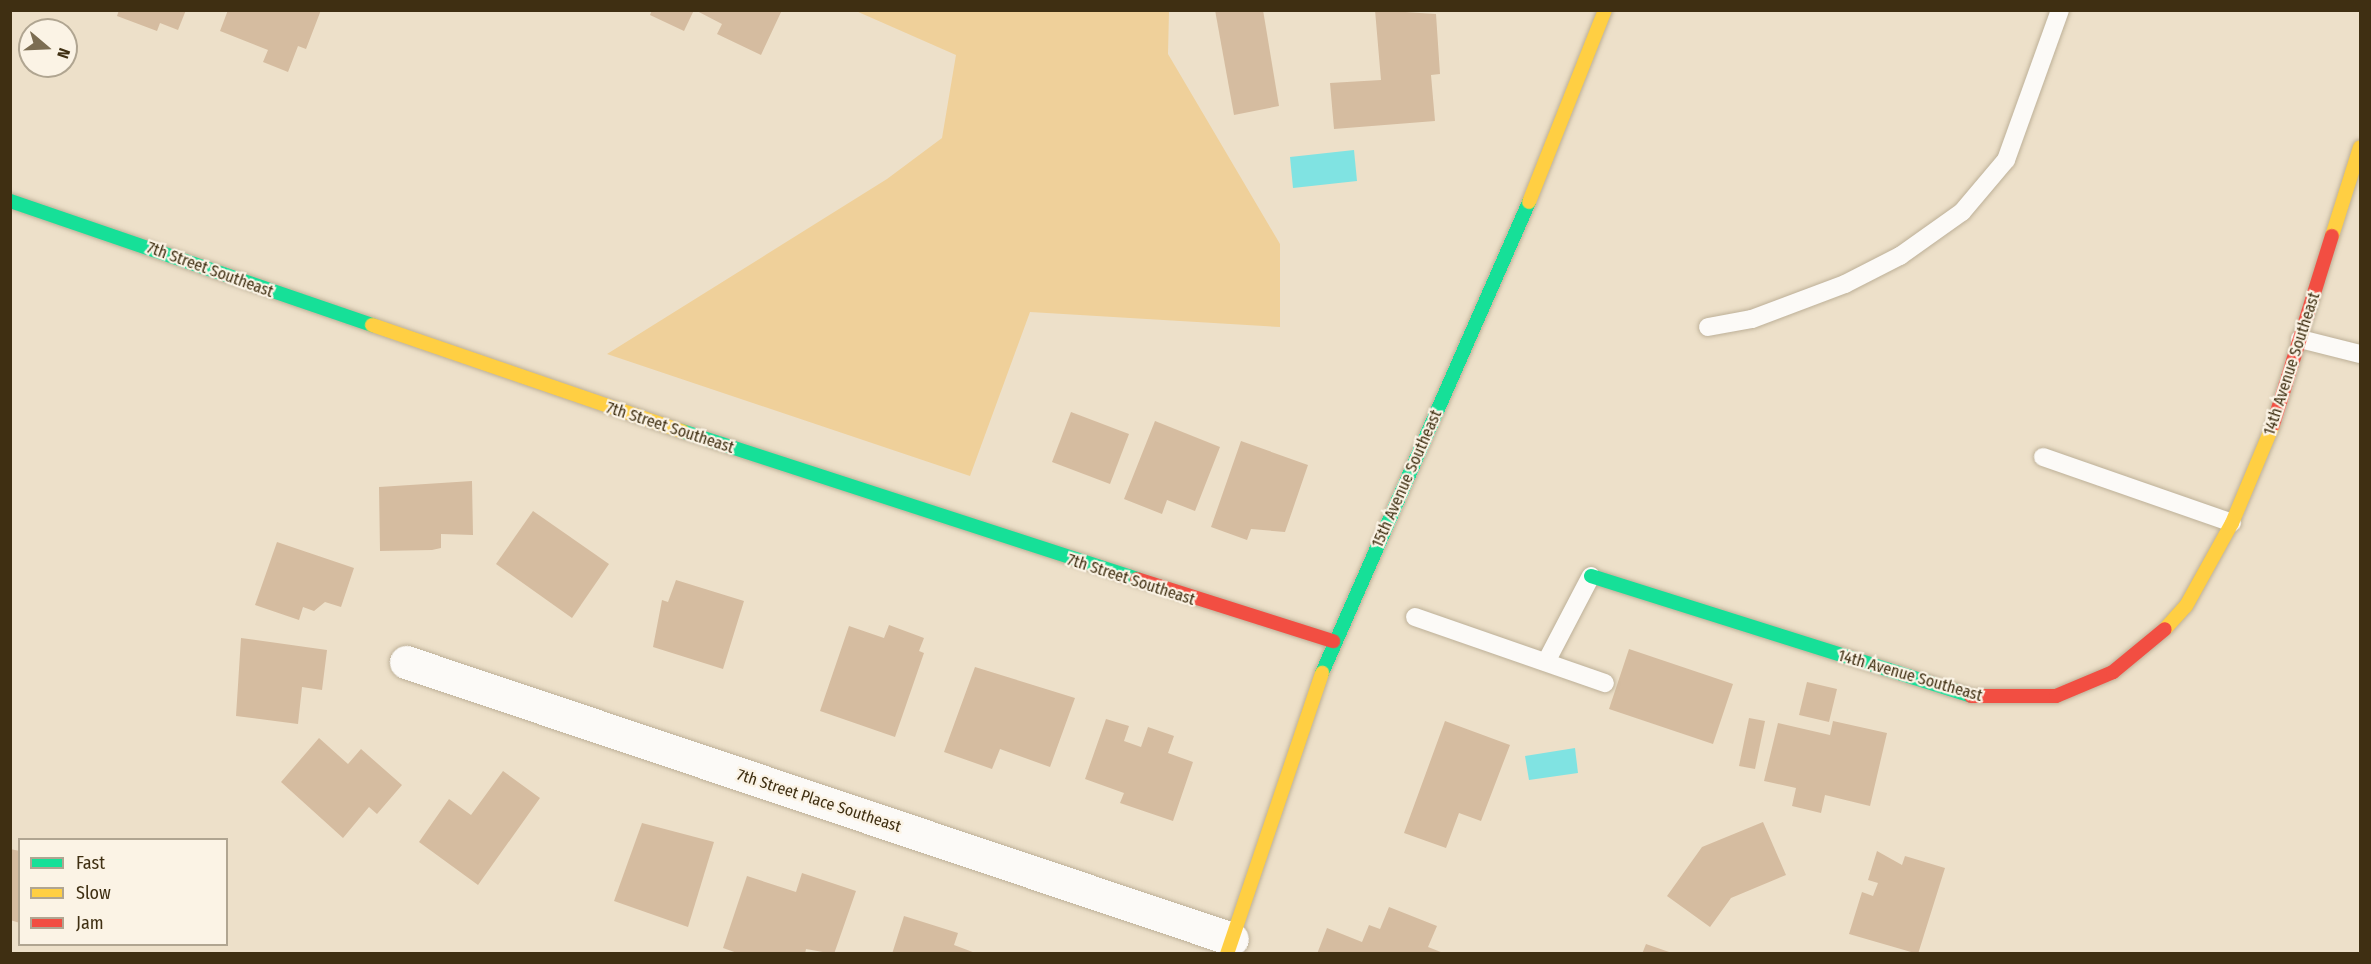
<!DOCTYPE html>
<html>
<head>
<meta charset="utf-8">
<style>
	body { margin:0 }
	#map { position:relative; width:2371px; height:964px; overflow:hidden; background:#ede0c9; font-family:"Fira Sans Condensed",sans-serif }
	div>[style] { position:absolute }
	.green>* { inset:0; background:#efd09a }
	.water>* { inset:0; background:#80e3e2 }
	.building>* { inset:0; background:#d5bca0 }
	.roads { filter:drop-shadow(0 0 2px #bdb098) drop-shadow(0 0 2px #bdb098) }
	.lane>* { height:18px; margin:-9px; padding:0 9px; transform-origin:9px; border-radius:9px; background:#fcfaf7 }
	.street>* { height:33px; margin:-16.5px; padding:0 16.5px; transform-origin:16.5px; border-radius:16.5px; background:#fcfaf7 }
	.fast>* { height:14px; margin:-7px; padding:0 7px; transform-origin:7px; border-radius:7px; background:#16e098 }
	.slow>* { height:14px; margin:-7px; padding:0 7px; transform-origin:7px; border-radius:7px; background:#ffcf43 }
	.jam>* { height:14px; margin:-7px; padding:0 7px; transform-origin:7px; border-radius:7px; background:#f24e42 }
	span { translate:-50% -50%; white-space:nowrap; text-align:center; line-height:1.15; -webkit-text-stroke:4.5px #fbf3e5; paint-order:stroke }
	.street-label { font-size:16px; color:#3f2f12 }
	.frame { position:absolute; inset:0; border:12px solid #3f2f12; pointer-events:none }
	.legend { position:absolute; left:18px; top:838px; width:210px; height:108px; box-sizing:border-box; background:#fbf3e5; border:2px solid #b0a591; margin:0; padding:8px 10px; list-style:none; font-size:18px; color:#3f2f12 }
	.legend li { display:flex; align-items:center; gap:12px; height:30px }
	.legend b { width:30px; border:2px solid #b0a591 }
	.north { position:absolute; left:18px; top:18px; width:60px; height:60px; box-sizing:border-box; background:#fbf3e5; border:2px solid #b0a591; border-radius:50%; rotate:109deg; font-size:16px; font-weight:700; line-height:24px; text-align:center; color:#3f2f12 }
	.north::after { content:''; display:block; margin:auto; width:21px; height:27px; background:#7c6d52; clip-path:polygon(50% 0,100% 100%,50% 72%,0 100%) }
</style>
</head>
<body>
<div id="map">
	<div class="green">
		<i style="clip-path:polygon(856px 11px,1169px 11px,1168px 54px,1280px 244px,1280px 327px,1030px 312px,970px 476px,607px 354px,887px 179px,942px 138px,956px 55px)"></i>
	</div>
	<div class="water">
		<i style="clip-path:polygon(1354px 150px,1357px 181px,1293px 188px,1290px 157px)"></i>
		<i style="clip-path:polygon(1575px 748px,1578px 773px,1529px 780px,1525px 756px)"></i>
	</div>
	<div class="building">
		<i style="clip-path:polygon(119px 10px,186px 10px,178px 30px,160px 23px,157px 31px,117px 16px)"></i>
		<i style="clip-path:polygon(228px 10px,321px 10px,306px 49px,298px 46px,288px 72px,263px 62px,268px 50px,220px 31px)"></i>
		<i style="clip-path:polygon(652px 10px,694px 10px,684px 31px,650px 15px)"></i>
		<i style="clip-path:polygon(695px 10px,782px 10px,761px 55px,717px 34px,722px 24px)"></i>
		<i style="clip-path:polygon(1215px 10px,1263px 10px,1279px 106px,1234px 115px)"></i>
		<i style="clip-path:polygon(1375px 10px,1436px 14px,1440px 74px,1431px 75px,1435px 121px,1334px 129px,1330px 83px,1381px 80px)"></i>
		<i style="clip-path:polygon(1071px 412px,1129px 434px,1110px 484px,1052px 462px)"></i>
		<i style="clip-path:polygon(1155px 421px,1220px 447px,1195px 511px,1167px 500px,1162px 514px,1124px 499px)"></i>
		<i style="clip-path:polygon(1241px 441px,1308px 465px,1285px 532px,1251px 529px,1247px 540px,1211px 527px)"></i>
		<i style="clip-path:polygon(472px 481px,473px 535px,441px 534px,441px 548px,432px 550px,380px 551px,379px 487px)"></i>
		<i style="clip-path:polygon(533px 511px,609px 564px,572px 618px,496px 564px)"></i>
		<i style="clip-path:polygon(277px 542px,354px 568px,341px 607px,325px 602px,314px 611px,303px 607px,299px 620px,255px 605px)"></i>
		<i style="clip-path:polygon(676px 580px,744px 601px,723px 669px,653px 647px,662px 600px,668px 602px)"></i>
		<i style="clip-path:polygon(889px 625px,924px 638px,919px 651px,924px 653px,895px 737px,820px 711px,849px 626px,884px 638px)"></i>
		<i style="clip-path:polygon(241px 638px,327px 650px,322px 690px,302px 687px,298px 724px,236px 716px)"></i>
		<i style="clip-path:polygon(1629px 649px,1733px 684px,1713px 744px,1609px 709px)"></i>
		<i style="clip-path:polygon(975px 667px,1075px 698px,1050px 767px,1000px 749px,992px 769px,944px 752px)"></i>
		<i style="clip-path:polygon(1807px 682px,1837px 689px,1829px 722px,1799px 715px)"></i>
		<i style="clip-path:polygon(1749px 718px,1765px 721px,1755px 769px,1739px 766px)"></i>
		<i style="clip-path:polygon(1106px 719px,1129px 726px,1124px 741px,1141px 747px,1148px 727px,1174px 736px,1168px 753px,1193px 762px,1173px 821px,1120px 803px,1124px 793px,1085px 779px)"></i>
		<i style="clip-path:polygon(1445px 721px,1510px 745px,1481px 821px,1459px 813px,1446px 848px,1404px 833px)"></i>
		<i style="clip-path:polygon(1833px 721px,1887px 733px,1870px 806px,1825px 795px,1821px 813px,1792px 806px,1796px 788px,1764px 781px,1778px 723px,1830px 735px)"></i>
		<i style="clip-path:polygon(319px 738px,348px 764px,361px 749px,402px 785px,377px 814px,369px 807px,343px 838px,281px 782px)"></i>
		<i style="clip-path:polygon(503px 771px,540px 798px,478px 885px,419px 842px,449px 799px,471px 815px)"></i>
		<i style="clip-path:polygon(1763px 822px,1786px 875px,1731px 898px,1710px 927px,1667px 896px,1702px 847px)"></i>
		<i style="clip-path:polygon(642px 823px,714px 842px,688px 927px,614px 901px)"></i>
		<i style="clip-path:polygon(10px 849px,20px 851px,20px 923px,10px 920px)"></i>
		<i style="clip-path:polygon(1877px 851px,1902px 865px,1905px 856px,1945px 868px,1918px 954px,1849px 934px,1862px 892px,1873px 896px,1878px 883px,1868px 880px)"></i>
		<i style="clip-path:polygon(802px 873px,856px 891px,834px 954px,806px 949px,805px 954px,740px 954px,723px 948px,747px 876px,796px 892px)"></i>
		<i style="clip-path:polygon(1389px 907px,1437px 926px,1428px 947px,1446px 954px,1317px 954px,1327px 928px,1362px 942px,1369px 925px,1380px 929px)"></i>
		<i style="clip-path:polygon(904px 916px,958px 933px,954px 945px,978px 954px,892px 954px)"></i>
		<i style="clip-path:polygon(1646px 944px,1672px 953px,1672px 954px,1642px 954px)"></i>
	</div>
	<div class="roads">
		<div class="lane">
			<i style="left:1708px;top:327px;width:45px;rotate:-10.3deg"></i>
			<i style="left:1752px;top:319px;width:99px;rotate:-20.6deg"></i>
			<i style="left:1845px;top:284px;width:62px;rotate:-27deg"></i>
			<i style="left:1900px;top:256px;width:76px;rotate:-35.4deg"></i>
			<i style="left:1962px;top:212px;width:68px;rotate:-49.8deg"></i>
			<i style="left:2006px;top:160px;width:159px;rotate:-70.2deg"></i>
			<i style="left:2300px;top:339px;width:62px;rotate:14deg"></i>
			<i style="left:2043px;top:457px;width:200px;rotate:19.2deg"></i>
			<i style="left:1415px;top:617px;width:201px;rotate:19.2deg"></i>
			<i style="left:1546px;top:662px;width:97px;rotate:-62.4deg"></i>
		</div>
		<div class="street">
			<i style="left:406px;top:662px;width:871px;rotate:18.54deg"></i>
		</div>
		<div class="fast">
			<i style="left:10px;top:201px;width:383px;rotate:18.9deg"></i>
			<i style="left:682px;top:431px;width:478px;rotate:18deg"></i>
			<i style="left:1591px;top:576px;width:398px;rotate:17.5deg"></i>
			<i style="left:1322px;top:673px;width:514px;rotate:-66.27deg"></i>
		</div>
		<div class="slow">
			<i style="left:1529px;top:202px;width:206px;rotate:-68.4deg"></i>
			<i style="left:2332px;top:236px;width:93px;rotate:-72.5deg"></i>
			<i style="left:372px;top:325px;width:328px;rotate:18.9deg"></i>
			<i style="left:2165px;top:629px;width:31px;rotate:-48deg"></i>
			<i style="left:2186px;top:606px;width:95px;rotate:-61deg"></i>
			<i style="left:2232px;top:523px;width:106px;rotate:-67.3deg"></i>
			<i style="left:1227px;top:954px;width:297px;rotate:-71.3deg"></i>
		</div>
		<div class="jam">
			<i style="left:2273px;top:425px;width:198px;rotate:-72.7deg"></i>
			<i style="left:1137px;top:579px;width:206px;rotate:17.6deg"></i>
			<i style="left:1971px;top:696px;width:85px"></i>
			<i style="left:2056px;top:696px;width:62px;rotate:-22.8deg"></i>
			<i style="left:2113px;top:672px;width:67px;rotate:-39.6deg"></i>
		</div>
	</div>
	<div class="street-label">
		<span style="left:210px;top:270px;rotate:20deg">7th Street Southeast</span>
		<span style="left:2292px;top:364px;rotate:-72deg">14th Avenue Southeast</span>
		<span style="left:670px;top:428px;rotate:18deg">7th Street Southeast</span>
		<span style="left:1407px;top:479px;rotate:-66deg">15th Avenue Southeast</span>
		<span style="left:1131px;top:580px;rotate:18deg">7th Street Southeast</span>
		<span style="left:1910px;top:676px;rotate:16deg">14th Avenue Southeast</span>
		<span style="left:819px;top:801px;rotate:18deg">7th Street Place Southeast</span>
	</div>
	<div class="frame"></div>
	<ul class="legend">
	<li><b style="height:8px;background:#16e098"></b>Fast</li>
	<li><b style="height:8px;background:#ffcf43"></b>Slow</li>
	<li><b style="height:8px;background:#f24e42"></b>Jam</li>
	</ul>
	<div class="north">N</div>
</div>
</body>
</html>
